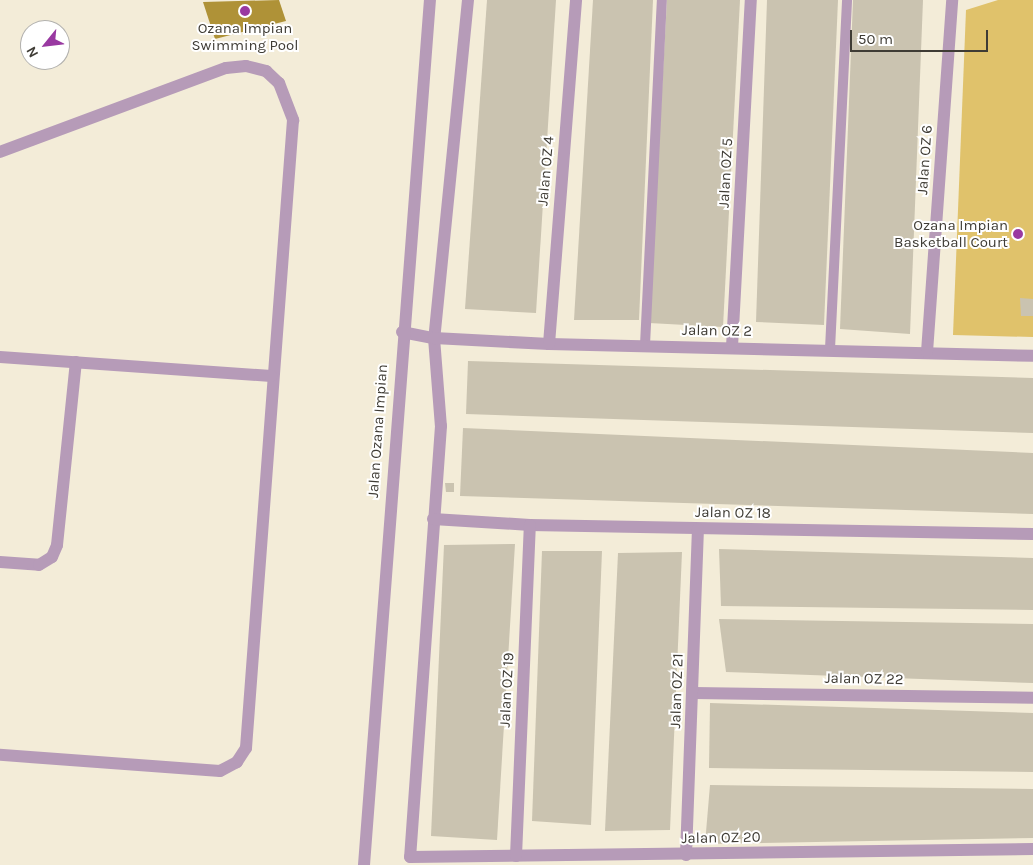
<!DOCTYPE html>
<html>
<head>
<meta charset="utf-8">
<style>
	body { margin:0 }
	#map { position:relative; width:1033px; height:865px; overflow:hidden; background:#f3ecd8; font-family:Karla,sans-serif }
	div>[style] { position:absolute }
	.green>* { inset:0; background:#e0c26b }
	.water>* { inset:0; background:#af9237 }
	.building>* { inset:0; background:#cac3b0 }
	.service>* { height:10px; margin:-5px; padding:0 5px; transform-origin:5px; border-radius:5px; background:#b69bb8 }
	.minor>* { height:12px; margin:-6px; padding:0 6px; transform-origin:6px; border-radius:6px; background:#b69bb8 }
	.dots>* { width:14px; height:14px; translate:-50% -50%; box-sizing:border-box; border:2px solid #fff; border-radius:50% }
	span { translate:-50% -50%; white-space:nowrap; text-align:center; line-height:1.15; -webkit-text-stroke:4px #fff; paint-order:stroke }
	.poi-label { font-size:15px; color:#3f3c35 }
	.right { translate:-100% -50%; text-align:right }
	.street-label { font-size:15px; color:#3f3c35 }
	.north { position:absolute; left:20px; top:20px; width:50px; height:50px; box-sizing:border-box; background:#fff; border:1px solid #b2b1ae; border-radius:50%; rotate:241deg; font-size:14px; font-weight:700; line-height:20px; text-align:center; color:#3f3c35 }
	.north::after { content:''; display:block; margin:auto; width:18px; height:22px; background:#9939a1; clip-path:polygon(50% 0,100% 100%,50% 72%,0 100%) }
	.scale { position:absolute; left:850px; top:30px; width:138px; height:22px; box-sizing:border-box; border:2px solid #3f3c35; border-top:0; padding-left:6px; font-size:15px; line-height:18px; white-space:nowrap; color:#3f3c35; -webkit-text-stroke:4px #fff; paint-order:stroke }
</style>
</head>
<body>
<div id="map">
	<div class="green">
		<i style="clip-path:polygon(998px 0,1033px 0,1033px 337px,953px 335px,966px 10px)"></i>
	</div>
	<div class="water">
		<i style="clip-path:polygon(279px 0,286px 21px,215px 39px,203px 2px)"></i>
	</div>
	<div class="building">
		<i style="clip-path:polygon(487px 0,556px 0,536px 313px,465px 309px)"></i>
		<i style="clip-path:polygon(593px 0,653px 0,639px 320px,574px 320px)"></i>
		<i style="clip-path:polygon(667px 0,740px 0,723px 327px,649px 323px)"></i>
		<i style="clip-path:polygon(767px 0,838px 0,824px 325px,756px 322px)"></i>
		<i style="clip-path:polygon(853px 0,923px 0,910px 334px,840px 329px)"></i>
		<i style="clip-path:polygon(1020px 298px,1033px 299px,1033px 316px,1021px 316px)"></i>
		<i style="clip-path:polygon(468px 361px,1033px 378px,1033px 433px,466px 414px)"></i>
		<i style="clip-path:polygon(463px 428px,1033px 453px,1033px 514px,460px 496px)"></i>
		<i style="clip-path:polygon(445px 483px,454px 483px,454px 492px,446px 492px)"></i>
		<i style="clip-path:polygon(515px 544px,497px 840px,431px 836px,444px 545px)"></i>
		<i style="clip-path:polygon(719px 549px,1033px 558px,1033px 610px,721px 606px)"></i>
		<i style="clip-path:polygon(542px 551px,602px 551px,591px 825px,532px 821px)"></i>
		<i style="clip-path:polygon(682px 552px,670px 830px,605px 831px,618px 553px)"></i>
		<i style="clip-path:polygon(719px 619px,1033px 624px,1033px 683px,726px 672px)"></i>
		<i style="clip-path:polygon(710px 703px,1033px 713px,1033px 772px,709px 768px)"></i>
		<i style="clip-path:polygon(710px 785px,1033px 789px,1033px 838px,705px 844px)"></i>
	</div>
	<div class="service">
		<i style="left:645px;top:345px;width:345px;rotate:-87.2deg"></i>
		<i style="left:830px;top:349px;width:349px;rotate:-87.2deg"></i>
	</div>
	<div class="minor">
		<i style="left:468px;top:0;width:340px;rotate:95.7deg"></i>
		<i style="left:434px;top:338px;width:88px;rotate:85.5deg"></i>
		<i style="left:441px;top:426px;width:432px;rotate:94.1deg"></i>
		<i style="left:410px;top:857px;width:623px;rotate:-0.74deg"></i>
		<i style="left:0;top:152px;width:241px;rotate:-20.4deg"></i>
		<i style="left:226px;top:68px;width:20px;rotate:-6deg"></i>
		<i style="left:246px;top:66px;width:21px;rotate:14deg"></i>
		<i style="left:266px;top:71px;width:18px;rotate:43deg"></i>
		<i style="left:279px;top:83px;width:40px;rotate:69deg"></i>
		<i style="left:293px;top:120px;width:630px;rotate:94.28deg"></i>
		<i style="left:246px;top:748px;width:17px;rotate:123deg"></i>
		<i style="left:237px;top:762px;width:19px;rotate:152deg"></i>
		<i style="left:220px;top:771px;width:221px;rotate:-175.8deg"></i>
		<i style="left:402px;top:332px;width:33px;rotate:11deg"></i>
		<i style="left:434px;top:338px;width:115px;rotate:3deg"></i>
		<i style="left:549px;top:344px;width:484px;rotate:1.4deg"></i>
		<i style="left:549px;top:344px;width:345px;rotate:-85.5deg"></i>
		<i style="left:732px;top:347px;width:348px;rotate:-86.9deg"></i>
		<i style="left:927px;top:352px;width:353px;rotate:-85.9deg"></i>
		<i style="left:0;top:357px;width:272px;rotate:4deg"></i>
		<i style="left:433px;top:519px;width:97px;rotate:3.5deg"></i>
		<i style="left:530px;top:525px;width:503px;rotate:1.03deg"></i>
		<i style="left:0;top:562px;width:39px;rotate:4deg"></i>
		<i style="left:39px;top:565px;width:15px;rotate:-32deg"></i>
		<i style="left:52px;top:557px;width:13px;rotate:-67deg"></i>
		<i style="left:57px;top:545px;width:184px;rotate:-84.1deg"></i>
		<i style="left:694px;top:693px;width:339px;rotate:0.8deg"></i>
		<i style="left:686px;top:855px;width:326px;rotate:-87.9deg"></i>
		<i style="left:516px;top:856px;width:331px;rotate:-87.6deg"></i>
		<i style="left:364px;top:865px;width:868px;rotate:-85.64deg"></i>
	</div>
	<div class="dots">
		<i style="left:245px;top:11px;background:#9939a1"></i>
		<i style="left:1018px;top:234px;background:#9939a1"></i>
	</div>
	<div class="poi-label">
		<span style="left:245px;top:37px">Ozana Impian<br>Swimming Pool</span>
		<span class="right" style="left:1008px;top:234px">Ozana Impian<br>Basketball Court</span>
	</div>
	<div class="street-label">
		<span style="left:925px;top:160px;rotate:-86deg">Jalan OZ 6</span>
		<span style="left:546px;top:171px;rotate:-85deg">Jalan OZ 4</span>
		<span style="left:726px;top:173px;rotate:-87deg">Jalan OZ 5</span>
		<span style="left:717px;top:331px;rotate:1deg">Jalan OZ 2</span>
		<span style="left:378px;top:431px;rotate:-86deg">Jalan Ozana Impian</span>
		<span style="left:733px;top:513px;rotate:1deg">Jalan OZ 18</span>
		<span style="left:864px;top:679px;rotate:1deg">Jalan OZ 22</span>
		<span style="left:507px;top:690px;rotate:-87deg">Jalan OZ 19</span>
		<span style="left:677px;top:691px;rotate:-88deg">Jalan OZ 21</span>
		<span style="left:721px;top:838px;rotate:-1deg">Jalan OZ 20</span>
	</div>
	<div class="north">N</div>
	<div class="scale">50 m</div>
</div>
</body>
</html>
